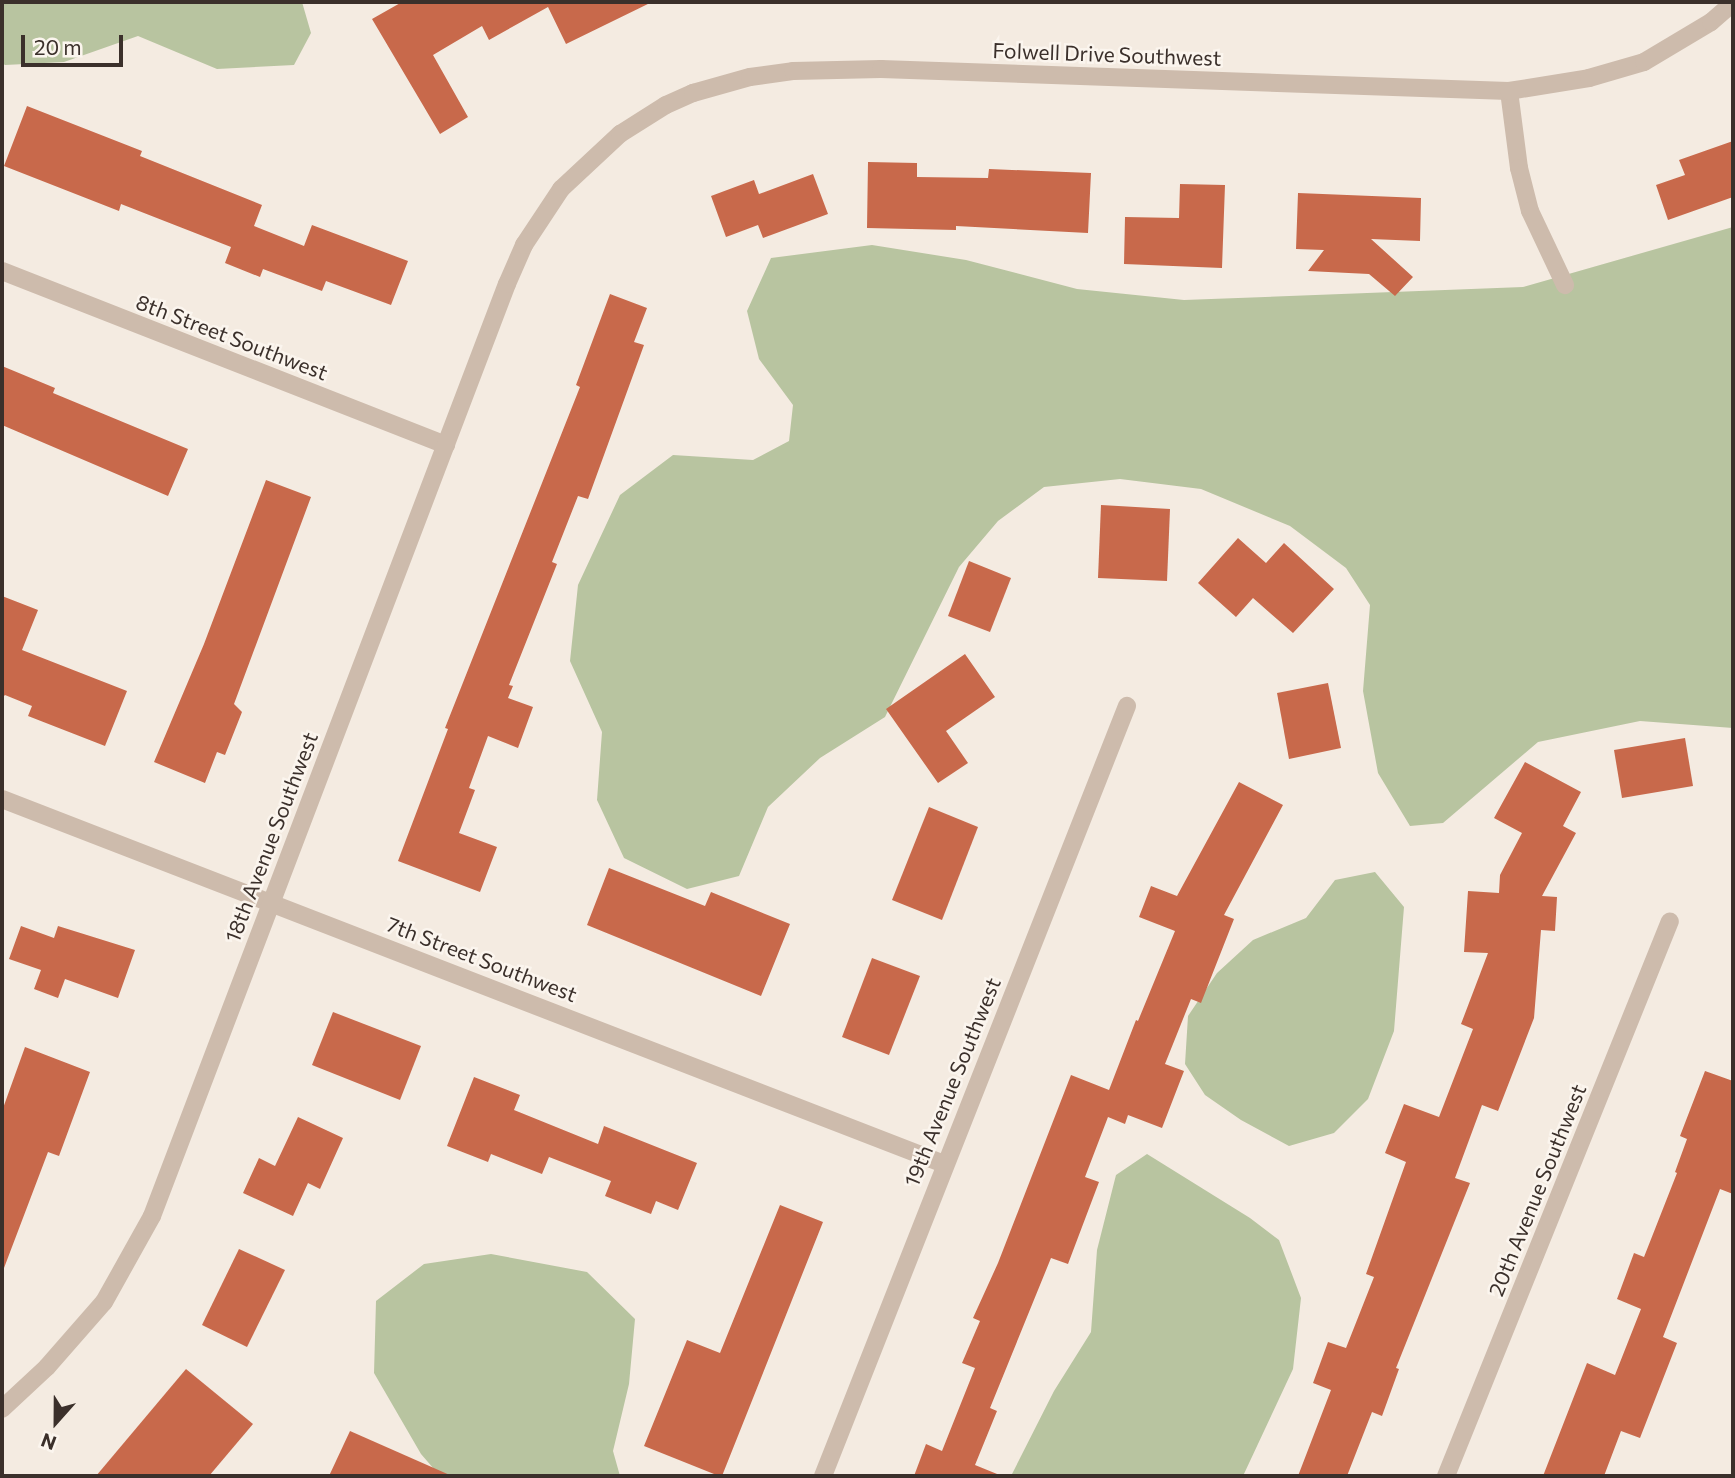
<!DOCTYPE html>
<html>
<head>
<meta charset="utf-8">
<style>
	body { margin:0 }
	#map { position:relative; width:1735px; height:1478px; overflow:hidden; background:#f4ebe1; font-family:Commissioner,sans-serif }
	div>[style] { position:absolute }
	.green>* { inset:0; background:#b8c4a0 }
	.building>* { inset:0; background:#c8694b }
	.minor>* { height:18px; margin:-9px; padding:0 9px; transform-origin:9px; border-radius:9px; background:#cdbbac }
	span { translate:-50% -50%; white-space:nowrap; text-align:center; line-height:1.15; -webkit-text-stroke:5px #fbf5ee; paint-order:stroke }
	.street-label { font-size:21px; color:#3b302b }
	.frame { position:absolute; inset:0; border:4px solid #3b302b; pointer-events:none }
	.north { position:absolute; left:21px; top:1387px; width:70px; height:70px; -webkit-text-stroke:5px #fbf5ee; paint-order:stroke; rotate:201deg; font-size:19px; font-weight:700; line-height:28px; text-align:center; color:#3b302b }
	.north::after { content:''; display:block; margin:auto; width:24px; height:32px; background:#3b302b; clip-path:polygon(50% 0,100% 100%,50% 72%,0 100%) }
	.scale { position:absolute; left:21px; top:35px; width:102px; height:32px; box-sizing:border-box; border:4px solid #3b302b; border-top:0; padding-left:9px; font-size:21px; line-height:24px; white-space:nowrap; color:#3b302b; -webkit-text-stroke:5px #fbf5ee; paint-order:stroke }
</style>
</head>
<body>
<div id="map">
	<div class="green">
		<i style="clip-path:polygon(2px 2px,302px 2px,311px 33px,294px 65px,217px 69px,138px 36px,64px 62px,5px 65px,2px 63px)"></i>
		<i style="clip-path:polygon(1733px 227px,1733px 728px,1640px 721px,1538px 742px,1443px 823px,1410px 826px,1378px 773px,1363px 691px,1370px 605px,1346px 568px,1290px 526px,1201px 489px,1120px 479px,1044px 487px,998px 521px,959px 567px,885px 717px,820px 758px,768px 807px,739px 876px,687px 889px,624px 858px,597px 800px,602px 732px,570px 661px,578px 585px,620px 495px,673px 455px,753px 460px,789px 441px,793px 405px,759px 359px,747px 311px,771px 258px,872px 245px,966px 260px,1077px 289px,1184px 300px,1523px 287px)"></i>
		<i style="clip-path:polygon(1375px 872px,1404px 907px,1394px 1031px,1368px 1099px,1334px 1133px,1289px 1146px,1241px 1120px,1205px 1095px,1185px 1064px,1188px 1016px,1217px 973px,1253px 940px,1306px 918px,1335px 880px)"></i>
		<i style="clip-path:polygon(1147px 1154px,1250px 1218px,1279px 1240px,1301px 1298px,1293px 1369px,1243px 1476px,1011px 1476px,1054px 1391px,1091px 1332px,1097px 1250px,1116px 1175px)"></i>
		<i style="clip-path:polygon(491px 1254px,587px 1272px,635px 1319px,629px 1384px,613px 1451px,620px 1476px,440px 1476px,421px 1454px,374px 1373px,376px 1301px,424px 1264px)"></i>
	</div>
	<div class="building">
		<i style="clip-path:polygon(402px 2px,652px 2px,566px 44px,548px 7px,489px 40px,482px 26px,433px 55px,468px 117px,440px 134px,372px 19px)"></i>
		<i style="clip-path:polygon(27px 106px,142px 151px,140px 156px,262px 205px,254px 226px,304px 246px,312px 225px,408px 261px,391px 305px,326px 281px,322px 291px,263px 269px,260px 277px,225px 263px,231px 247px,121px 204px,119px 211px,4px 166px)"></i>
		<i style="clip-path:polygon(1733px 141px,1733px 197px,1668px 220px,1656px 185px,1685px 175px,1679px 160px)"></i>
		<i style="clip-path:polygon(868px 162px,917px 163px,917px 177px,988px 178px,989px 169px,1091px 173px,1088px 233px,956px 226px,956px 230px,867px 228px)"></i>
		<i style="clip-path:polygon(813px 174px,828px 214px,763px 238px,758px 225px,726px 237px,711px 196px,754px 180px,759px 194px)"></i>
		<i style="clip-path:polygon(1180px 184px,1225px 185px,1222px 268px,1124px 264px,1125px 217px,1179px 218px)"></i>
		<i style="clip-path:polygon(1298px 193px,1421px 198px,1420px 241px,1371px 239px,1413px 277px,1395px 296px,1369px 274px,1308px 271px,1324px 250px,1296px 249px)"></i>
		<i style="clip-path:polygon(610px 294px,647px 308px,634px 342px,644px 345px,588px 499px,578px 496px,552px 562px,557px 564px,509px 685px,513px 686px,508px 698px,533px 707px,518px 748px,488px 736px,469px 788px,475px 790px,459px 833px,497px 847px,480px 892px,398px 861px,448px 729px,445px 728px,580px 387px,576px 385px)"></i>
		<i style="clip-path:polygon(2px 366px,55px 388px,53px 393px,188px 449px,168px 496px,2px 425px)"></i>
		<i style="clip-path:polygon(266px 480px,311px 497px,234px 704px,242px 712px,225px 755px,217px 752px,205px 783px,154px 762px,204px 644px)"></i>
		<i style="clip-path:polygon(1101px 505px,1170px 509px,1167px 581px,1098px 578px)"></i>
		<i style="clip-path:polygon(1238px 538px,1266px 563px,1284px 543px,1334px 589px,1293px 633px,1253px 598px,1236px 617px,1198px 583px)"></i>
		<i style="clip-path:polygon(969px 561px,1011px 578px,990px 632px,948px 616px)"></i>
		<i style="clip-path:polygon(2px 596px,38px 610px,22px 650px,127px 691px,105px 746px,28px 716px,32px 706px,5px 695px,2px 698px)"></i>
		<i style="clip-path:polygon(965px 654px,995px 697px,946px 731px,968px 763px,938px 783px,886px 709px)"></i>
		<i style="clip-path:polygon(1328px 683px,1341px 748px,1289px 759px,1277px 693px)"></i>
		<i style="clip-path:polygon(1685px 738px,1693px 786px,1622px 798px,1614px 750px)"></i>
		<i style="clip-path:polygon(1525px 762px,1581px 792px,1563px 826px,1576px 833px,1542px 896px,1557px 897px,1555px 931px,1541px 930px,1534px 1018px,1498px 1111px,1482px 1105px,1455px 1178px,1470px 1183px,1396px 1368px,1399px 1369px,1382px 1416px,1372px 1412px,1347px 1476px,1298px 1476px,1331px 1390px,1313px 1383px,1328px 1342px,1346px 1348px,1374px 1277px,1366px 1274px,1406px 1162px,1385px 1153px,1404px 1104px,1439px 1117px,1473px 1029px,1461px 1024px,1488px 953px,1464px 952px,1468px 891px,1499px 893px,1500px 875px,1522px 833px,1494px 818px)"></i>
		<i style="clip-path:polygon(1239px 782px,1283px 805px,1224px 915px,1234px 919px,1201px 1003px,1191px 999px,1165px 1064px,1184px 1071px,1162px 1128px,1128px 1115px,1125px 1124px,1108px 1117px,1085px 1177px,1099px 1182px,1068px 1264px,1051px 1258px,990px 1408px,997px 1411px,975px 1465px,1002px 1476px,914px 1476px,926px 1444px,942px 1451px,975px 1368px,962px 1363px,980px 1321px,973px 1318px,998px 1263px,1071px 1075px,1109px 1090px,1136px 1020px,1138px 1021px,1175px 931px,1139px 917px,1151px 886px,1177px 896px)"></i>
		<i style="clip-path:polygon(929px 807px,978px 827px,942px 920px,892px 900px)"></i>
		<i style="clip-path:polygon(609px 868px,705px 906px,711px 892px,790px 924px,761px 996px,587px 925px)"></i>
		<i style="clip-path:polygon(21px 926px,54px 938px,58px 926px,135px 950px,118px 998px,65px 979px,58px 998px,34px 989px,41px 970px,9px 959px)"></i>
		<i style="clip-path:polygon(872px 958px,920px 976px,889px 1055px,842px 1037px)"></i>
		<i style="clip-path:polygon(333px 1012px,421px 1046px,400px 1100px,312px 1065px)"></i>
		<i style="clip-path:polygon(25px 1047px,90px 1072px,59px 1156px,48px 1152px,4px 1268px,2px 1267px,2px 1111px)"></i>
		<i style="clip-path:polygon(1705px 1071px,1733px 1081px,1733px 1194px,1720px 1189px,1663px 1337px,1677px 1343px,1640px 1438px,1621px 1431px,1604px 1476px,1543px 1476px,1587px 1363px,1615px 1375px,1641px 1309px,1617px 1299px,1634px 1253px,1644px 1257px,1677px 1173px,1675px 1172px,1687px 1139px,1680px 1136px)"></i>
		<i style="clip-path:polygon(474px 1077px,520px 1095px,514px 1110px,598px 1144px,604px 1126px,697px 1163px,678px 1210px,656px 1201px,651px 1214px,605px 1196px,611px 1181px,549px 1157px,542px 1174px,491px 1154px,488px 1162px,447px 1146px)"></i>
		<i style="clip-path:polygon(298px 1117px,343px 1138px,320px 1189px,308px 1183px,293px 1216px,243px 1193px,259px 1158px,275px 1166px)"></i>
		<i style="clip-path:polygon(780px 1205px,823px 1222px,722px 1476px,719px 1476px,644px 1446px,687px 1340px,720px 1353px)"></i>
		<i style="clip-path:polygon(239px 1249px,285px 1270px,247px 1347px,202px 1325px)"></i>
		<i style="clip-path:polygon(186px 1369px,253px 1424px,209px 1476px,96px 1476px)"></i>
		<i style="clip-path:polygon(350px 1431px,452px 1476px,329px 1476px)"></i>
	</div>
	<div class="minor">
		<i style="left:1509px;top:91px;width:78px;rotate:82.6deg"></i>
		<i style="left:1519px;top:168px;width:44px;rotate:75.7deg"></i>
		<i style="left:1530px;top:211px;width:82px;rotate:64.7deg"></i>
		<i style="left:2px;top:271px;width:477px;rotate:21.4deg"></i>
		<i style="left:2px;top:799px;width:1010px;rotate:21.18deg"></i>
		<i style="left:2px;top:1409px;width:62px;rotate:-43deg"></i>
		<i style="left:47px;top:1367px;width:86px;rotate:-48.8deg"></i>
		<i style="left:104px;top:1302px;width:98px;rotate:-60.8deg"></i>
		<i style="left:152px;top:1216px;width:997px;rotate:-69.15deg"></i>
		<i style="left:507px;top:284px;width:43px;rotate:-66.4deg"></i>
		<i style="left:524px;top:245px;width:67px;rotate:-56.5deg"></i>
		<i style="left:561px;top:189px;width:81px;rotate:-43deg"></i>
		<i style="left:620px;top:134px;width:54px;rotate:-32.2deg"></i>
		<i style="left:666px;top:105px;width:30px;rotate:-24deg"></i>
		<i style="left:693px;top:93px;width:59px;rotate:-15.7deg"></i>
		<i style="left:750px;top:77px;width:43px;rotate:-7.9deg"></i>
		<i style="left:793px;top:71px;width:88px;rotate:-1.3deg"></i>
		<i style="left:881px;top:69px;width:628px;rotate:2.01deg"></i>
		<i style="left:1509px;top:91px;width:81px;rotate:-9.2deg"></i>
		<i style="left:1589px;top:78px;width:57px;rotate:-16.2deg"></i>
		<i style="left:1644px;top:62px;width:78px;rotate:-30.8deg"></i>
		<i style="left:1711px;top:22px;width:29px;rotate:-41deg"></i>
		<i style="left:823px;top:1476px;width:828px;rotate:-68.46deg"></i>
		<i style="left:1446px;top:1476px;width:598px;rotate:-68.02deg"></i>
	</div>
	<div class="street-label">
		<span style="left:1107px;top:54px;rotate:2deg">Folwell Drive Southwest</span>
		<span style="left:232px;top:337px;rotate:21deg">8th Street Southwest</span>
		<span style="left:271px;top:837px;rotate:-69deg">18th Avenue Southwest</span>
		<span style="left:482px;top:959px;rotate:21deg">7th Street Southwest</span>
		<span style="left:952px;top:1082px;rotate:-68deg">19th Avenue Southwest</span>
		<span style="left:1537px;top:1190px;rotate:-68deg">20th Avenue Southwest</span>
	</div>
	<div class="frame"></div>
	<div class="north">N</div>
	<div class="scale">20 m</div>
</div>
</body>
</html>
